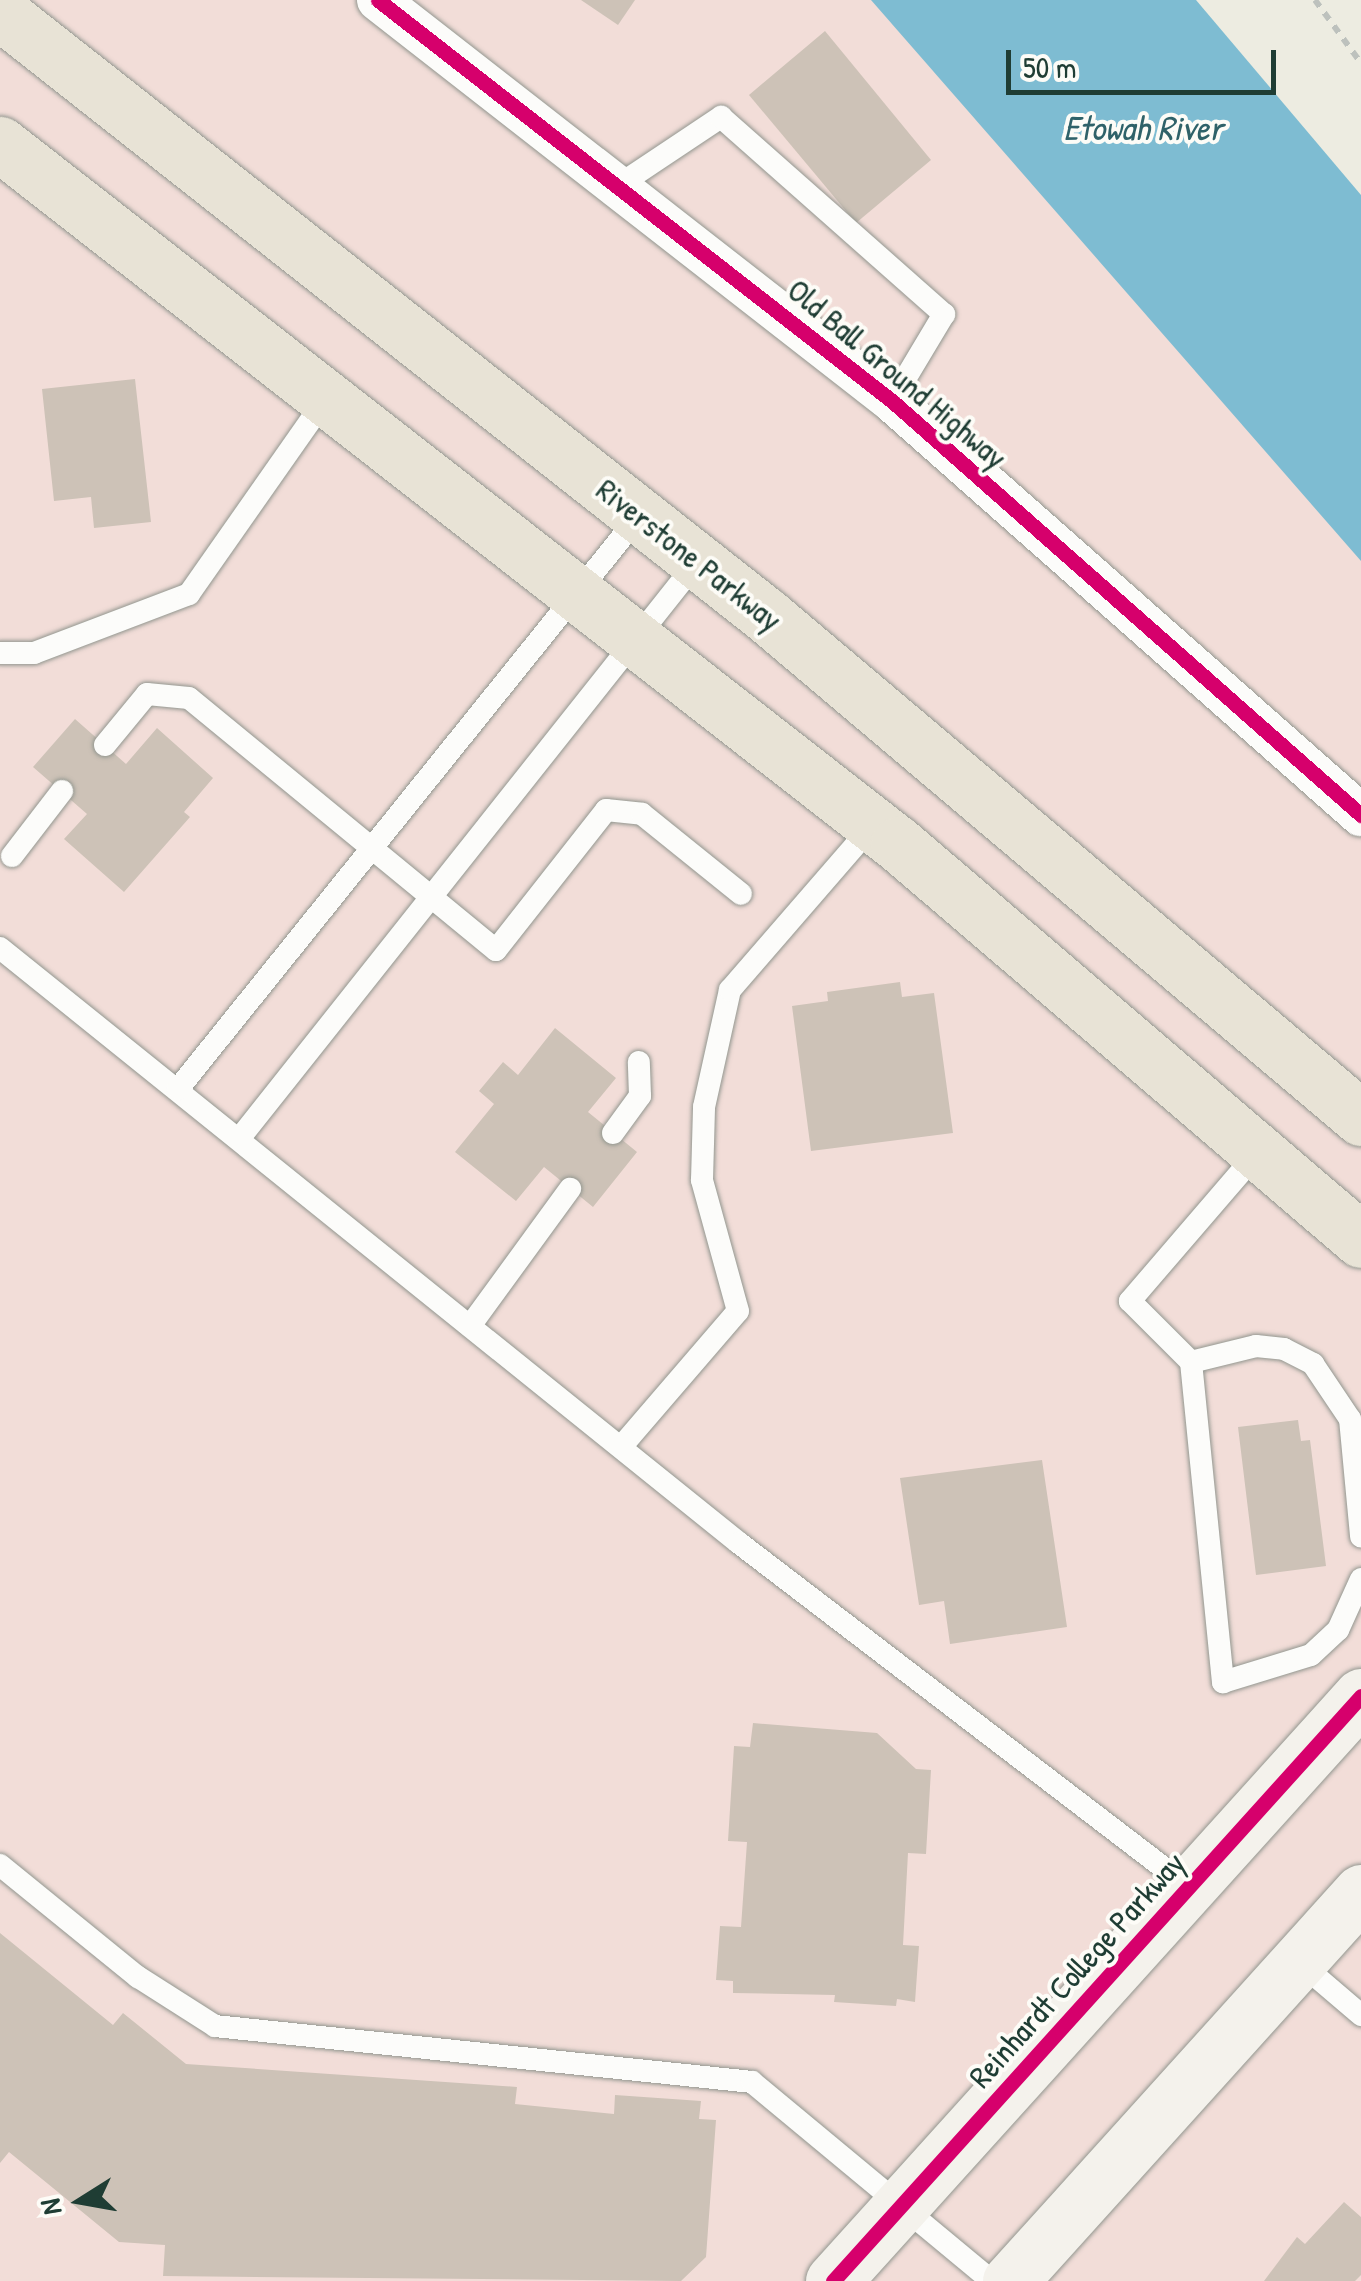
<!DOCTYPE html>
<html>
<head>
<meta charset="utf-8">
<style>
	body { margin:0 }
	#map { position:relative; width:1361px; height:2281px; overflow:hidden; background:#edece1; font-family:"Patrick Hand",sans-serif }
	div>[style] { position:absolute }
	.built>* { inset:0; background:#f2ddd8 }
	.water>* { inset:0; background:#7ebcd2 }
	.building>* { inset:0; background:#cdc2b7 }
	.path>* { height:6px; margin-top:-3px; transform-origin:0; background:repeating-linear-gradient(90deg,#bdc1bd 0 8px,transparent 0 16px) }
	.roads { filter:drop-shadow(0 0 2px #92968f) drop-shadow(0 0 2px #92968f) }
	.lane>* { height:22px; margin:-11px; padding:0 11px; transform-origin:11px; border-radius:11px; background:#fcfcfa }
	.street>* { height:42px; margin:-21px; padding:0 21px; transform-origin:21px; border-radius:21px; background:#fcfcfa }
	.secondary>* { height:55px; margin:-27.5px; padding:0 27.5px; transform-origin:27.5px; border-radius:27.5px; background:#f4f2ec }
	.primary>* { height:55px; margin:-27.5px; padding:0 27.5px; transform-origin:27.5px; border-radius:27.5px; background:#e8e3d6 }
	.cycleway>* { height:15px; margin:-7.5px; padding:0 7.5px; transform-origin:7.5px; border-radius:7.5px; background:#d6006c }
	span { translate:-50% -50%; white-space:nowrap; text-align:center; line-height:1.15; -webkit-text-stroke:8px #fdfcf7; paint-order:stroke }
	.street-label { font-size:32px; color:#1f3d34 }
	.water-label { font-size:35px; color:#2f6269; font-style:italic }
	.north { position:absolute; left:30px; top:2151px; width:100px; height:100px; -webkit-text-stroke:8px #fdfcf7; paint-order:stroke; rotate:259deg; font-size:28px; font-weight:700; line-height:40px; text-align:center; color:#1f3d34 }
	.north::after { content:''; display:block; margin:auto; width:35px; height:45px; background:#1f3d34; clip-path:polygon(50% 0,100% 100%,50% 72%,0 100%) }
	.scale { position:absolute; left:1006px; top:50px; width:270px; height:45px; box-sizing:border-box; border:5px solid #1f3d34; border-top:0; padding-left:12px; font-size:30px; line-height:35px; white-space:nowrap; color:#1f3d34; -webkit-text-stroke:8px #fdfcf7; paint-order:stroke }
</style>
</head>
<body>
<div id="map">
	<div class="built">
		<i style="clip-path:polygon(0 0,1030px 0,1361px 338px,1361px 2281px,0 2281px)"></i>
	</div>
	<div class="water">
		<i style="clip-path:polygon(871px 0,1196px 0,1361px 195px,1361px 561px)"></i>
	</div>
	<div class="building">
		<i style="clip-path:polygon(581px 0,635px 0,618px 25px)"></i>
		<i style="clip-path:polygon(825px 31px,931px 160px,856px 223px,749px 95px)"></i>
		<i style="clip-path:polygon(135px 379px,151px 522px,94px 528px,91px 497px,54px 501px,42px 389px)"></i>
		<i style="clip-path:polygon(75px 719px,126px 764px,157px 728px,213px 778px,184px 812px,190px 817px,124px 892px,64px 839px,87px 814px,33px 767px)"></i>
		<i style="clip-path:polygon(900px 982px,902px 997px,934px 993px,953px 1133px,811px 1151px,792px 1006px,828px 1001px,827px 992px)"></i>
		<i style="clip-path:polygon(555px 1028px,616px 1078px,588px 1112px,637px 1152px,593px 1207px,544px 1167px,516px 1201px,455px 1152px,494px 1104px,479px 1091px,503px 1062px,518px 1075px)"></i>
		<i style="clip-path:polygon(1298px 1420px,1301px 1441px,1310px 1440px,1326px 1566px,1256px 1575px,1238px 1427px)"></i>
		<i style="clip-path:polygon(1042px 1460px,1067px 1627px,950px 1644px,944px 1601px,919px 1605px,900px 1478px)"></i>
		<i style="clip-path:polygon(753px 1723px,877px 1733px,916px 1769px,931px 1770px,926px 1854px,908px 1853px,903px 1945px,919px 1946px,915px 2002px,897px 1999px,896px 2006px,834px 2002px,835px 1995px,733px 1993px,733px 1981px,716px 1980px,720px 1926px,741px 1927px,747px 1842px,728px 1841px,734px 1746px,750px 1747px)"></i>
		<i style="clip-path:polygon(0 1933px,113px 2025px,123px 2013px,186px 2064px,517px 2087px,515px 2104px,614px 2114px,615px 2095px,701px 2101px,699px 2119px,716px 2120px,706px 2257px,681px 2281px,163px 2276px,165px 2245px,119px 2242px,9px 2152px,0 2163px)"></i>
		<i style="clip-path:polygon(1344px 2202px,1361px 2217px,1361px 2275px,1355px 2281px,1264px 2281px,1297px 2237px,1305px 2244px)"></i>
	</div>
	<div class="path">
		<i style="left:1315px;top:0;width:78px;rotate:53.9deg"></i>
	</div>
	<div class="roads">
		<div class="lane">
			<i style="left:619px;top:185px;width:123px;rotate:-33.7deg"></i>
			<i style="left:721px;top:117px;width:298px;rotate:41.5deg"></i>
			<i style="left:944px;top:314px;width:101px;rotate:120.9deg"></i>
			<i style="left:0;top:653px;width:34px"></i>
			<i style="left:34px;top:653px;width:166px;rotate:-20.8deg"></i>
			<i style="left:189px;top:594px;width:239px;rotate:-55deg"></i>
			<i style="left:105px;top:745px;width:66px;rotate:-50.5deg"></i>
			<i style="left:147px;top:694px;width:42px;rotate:5.4deg"></i>
			<i style="left:189px;top:698px;width:397px;rotate:39.4deg"></i>
			<i style="left:496px;top:950px;width:178px;rotate:-51.8deg"></i>
			<i style="left:606px;top:810px;width:36px;rotate:6deg"></i>
			<i style="left:642px;top:814px;width:127px;rotate:38.9deg"></i>
			<i style="left:12px;top:856px;width:82px;rotate:-52.4deg"></i>
			<i style="left:0;top:948px;width:949px;rotate:38.84deg"></i>
			<i style="left:739px;top:1543px;width:568px;rotate:37.41deg"></i>
			<i style="left:178px;top:1089px;width:735px;rotate:-51.18deg"></i>
			<i style="left:613px;top:1133px;width:46px;rotate:-53.9deg"></i>
			<i style="left:640px;top:1096px;width:34px;rotate:-92deg"></i>
			<i style="left:239px;top:1139px;width:737px;rotate:-51.56deg"></i>
			<i style="left:1259px;top:1151px;width:198px;rotate:130.7deg"></i>
			<i style="left:1130px;top:1301px;width:86px;rotate:45deg"></i>
			<i style="left:1191px;top:1362px;width:322px;rotate:84.3deg"></i>
			<i style="left:1223px;top:1682px;width:92px;rotate:-17.1deg"></i>
			<i style="left:1311px;top:1655px;width:37px;rotate:-43deg"></i>
			<i style="left:1338px;top:1630px;width:56px;rotate:-65.7deg"></i>
			<i style="left:470px;top:1326px;width:170px;rotate:-53.9deg"></i>
			<i style="left:1191px;top:1362px;width:67px;rotate:-13.8deg"></i>
			<i style="left:1256px;top:1346px;width:28px;rotate:6deg"></i>
			<i style="left:1284px;top:1349px;width:33px;rotate:27deg"></i>
			<i style="left:1313px;top:1364px;width:66px;rotate:56.1deg"></i>
			<i style="left:1350px;top:1419px;width:118px;rotate:84.6deg"></i>
			<i style="left:621px;top:1447px;width:179px;rotate:-49.3deg"></i>
			<i style="left:738px;top:1311px;width:136px;rotate:-105.4deg"></i>
			<i style="left:702px;top:1180px;width:73px;rotate:-88.4deg"></i>
			<i style="left:704px;top:1107px;width:120px;rotate:-77.5deg"></i>
			<i style="left:730px;top:990px;width:218px;rotate:-49.1deg"></i>
			<i style="left:0;top:1865px;width:178px;rotate:39.1deg"></i>
			<i style="left:138px;top:1977px;width:91px;rotate:32.5deg"></i>
			<i style="left:215px;top:2026px;width:540px;rotate:5.95deg"></i>
			<i style="left:752px;top:2082px;width:312px;rotate:39.7deg"></i>
			<i style="left:1299px;top:1962px;width:82px;rotate:40.5deg"></i>
		</div>
		<div class="street">
			<i style="left:378px;top:0;width:652px;rotate:37.96deg"></i>
			<i style="left:892px;top:401px;width:626px;rotate:41.44deg"></i>
		</div>
		<div class="secondary">
			<i style="left:833px;top:2281px;width:788px;rotate:-47.93deg"></i>
			<i style="left:1010px;top:2281px;width:524px;rotate:-47.94deg"></i>
		</div>
		<div class="primary">
			<i style="left:0;top:12px;width:976px;rotate:38.22deg"></i>
			<i style="left:767px;top:616px;width:778px;rotate:40.2deg"></i>
			<i style="left:0;top:144px;width:1139px;rotate:37.94deg"></i>
			<i style="left:898px;top:844px;width:609px;rotate:40.54deg"></i>
		</div>
	</div>
	<div class="cycleway">
		<i style="left:378px;top:0;width:652px;rotate:37.96deg"></i>
		<i style="left:892px;top:401px;width:626px;rotate:41.44deg"></i>
		<i style="left:833px;top:2281px;width:788px;rotate:-47.93deg"></i>
	</div>
	<div class="street-label">
		<span style="left:897px;top:374px;rotate:40deg">Old Ball Ground Highway</span>
		<span style="left:689px;top:555px;rotate:38deg">Riverstone Parkway</span>
		<span style="left:1077px;top:1970px;rotate:-48deg">Reinhardt College Parkway</span>
	</div>
	<div class="water-label">
		<span style="left:1143px;top:128px">Etowah River</span>
	</div>
	<div class="north">N</div>
	<div class="scale">50 m</div>
</div>
</body>
</html>
